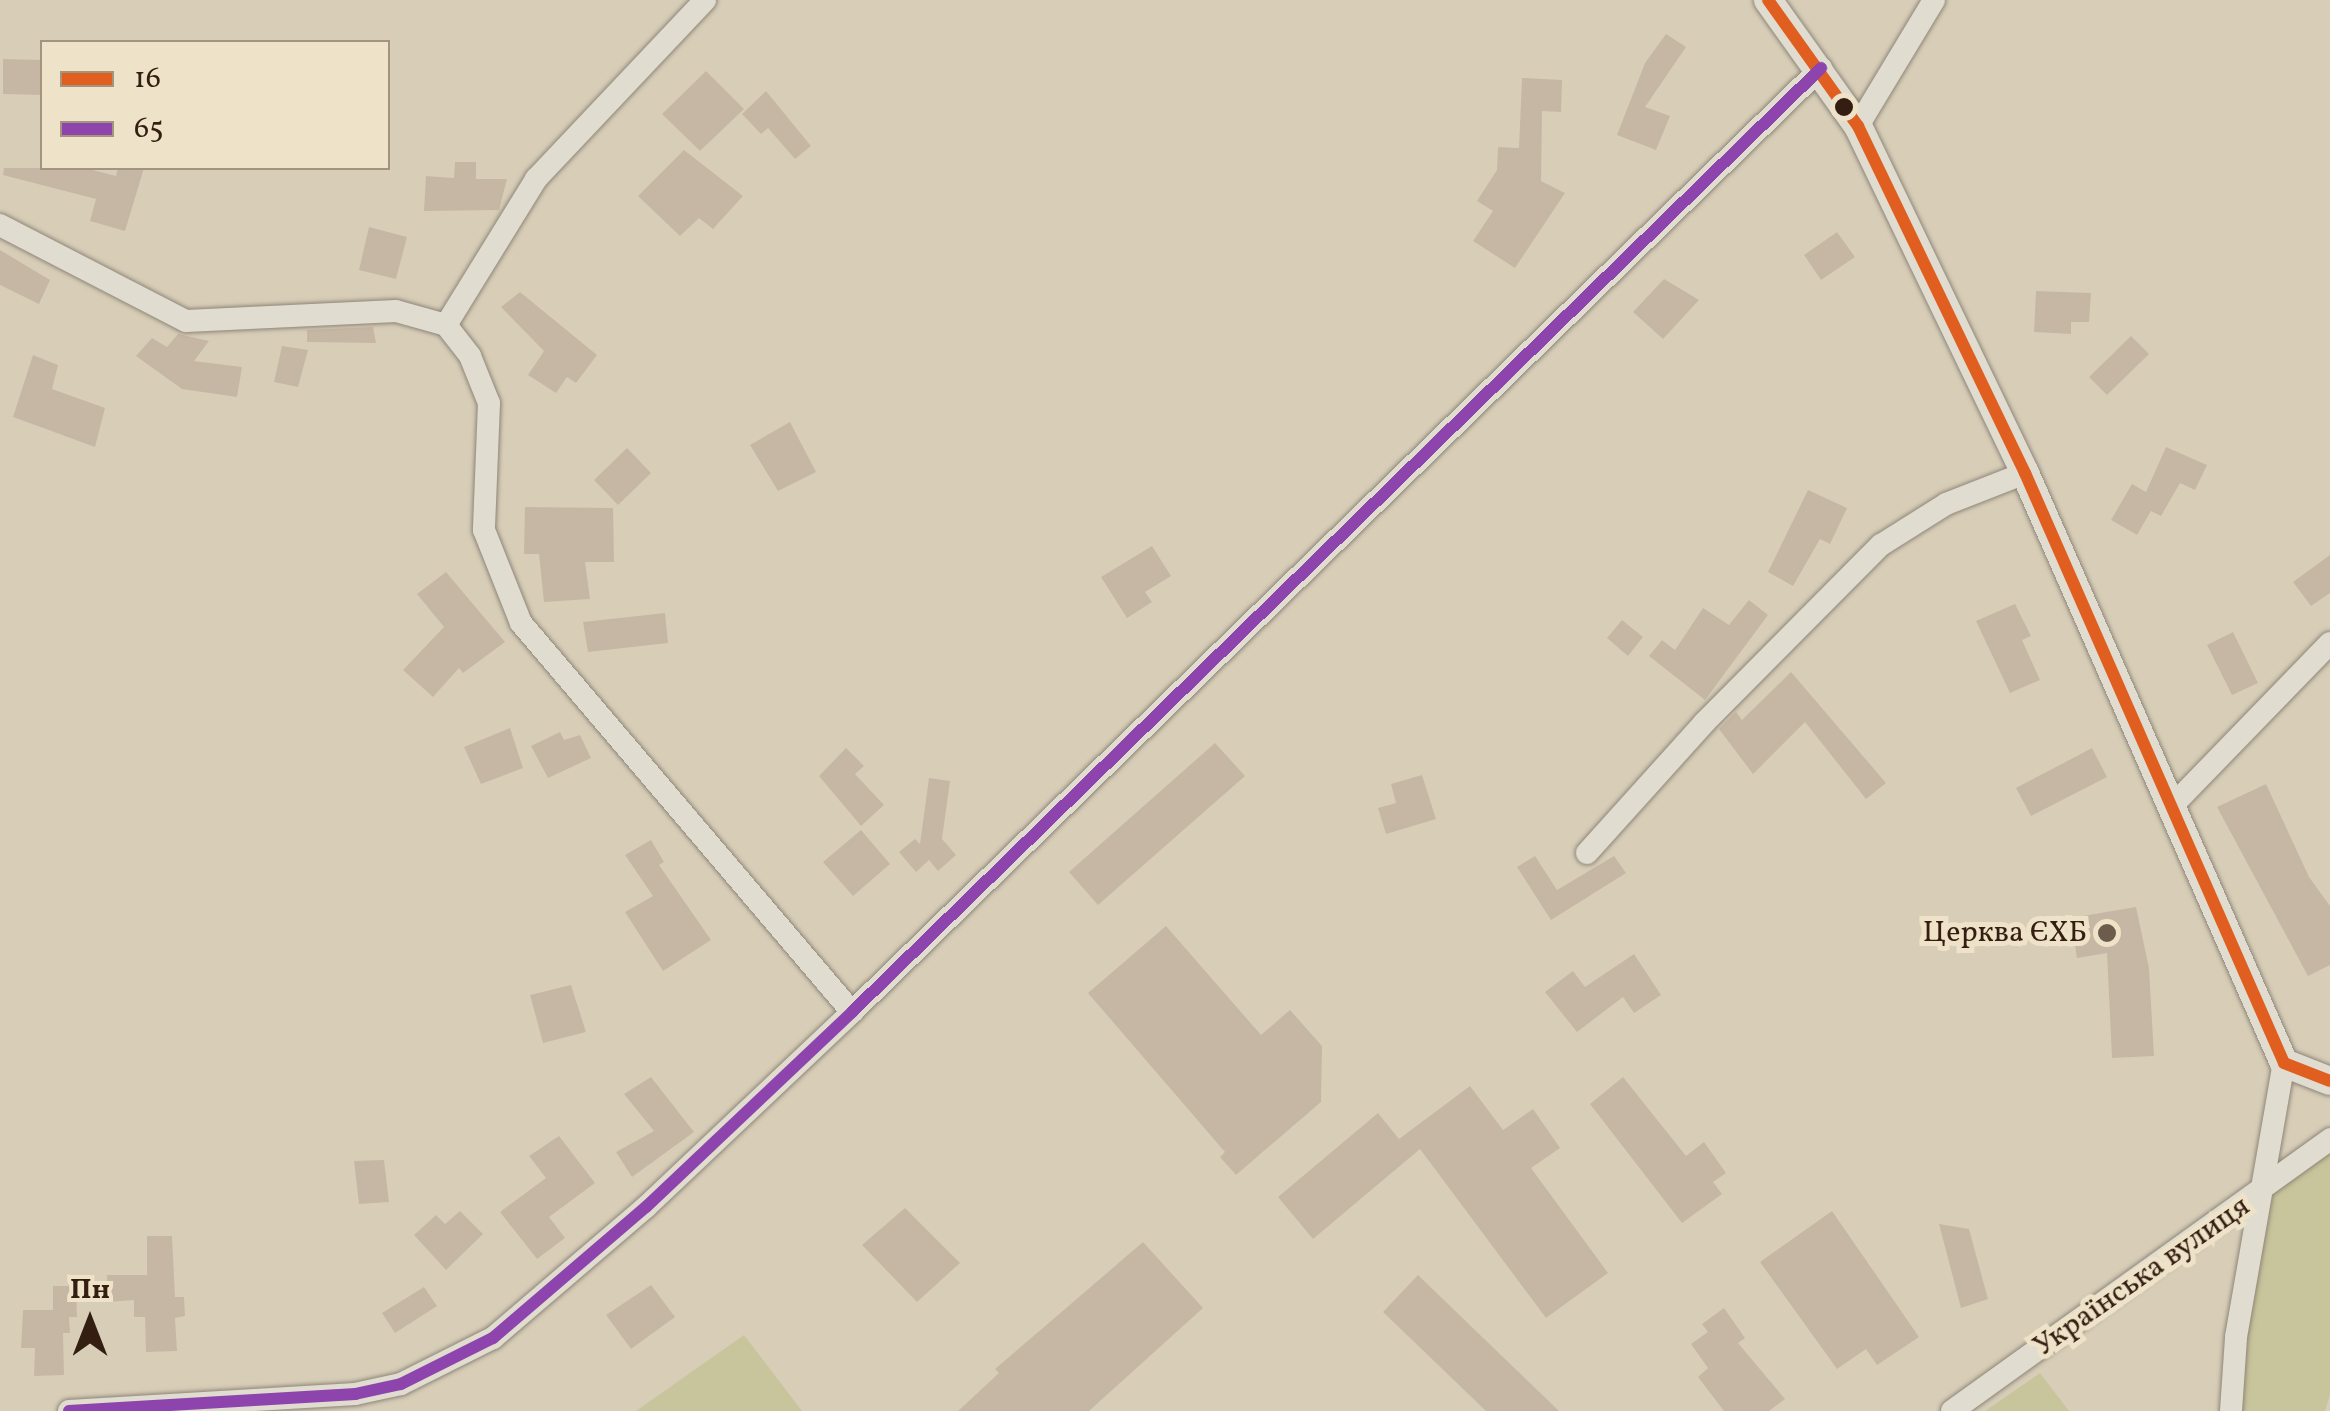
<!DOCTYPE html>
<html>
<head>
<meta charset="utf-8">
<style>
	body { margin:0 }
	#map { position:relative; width:2330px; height:1411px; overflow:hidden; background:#d8ceb8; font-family:Vollkorn,serif }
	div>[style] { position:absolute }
	.green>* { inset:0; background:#c8c49b }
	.building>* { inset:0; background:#c6b7a5 }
	.roads { filter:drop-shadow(0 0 2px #8f8679) drop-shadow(0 0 2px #8f8679) }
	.minor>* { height:22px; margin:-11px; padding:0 11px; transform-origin:11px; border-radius:11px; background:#e0dcd0 }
	.tertiary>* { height:28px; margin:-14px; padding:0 14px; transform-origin:14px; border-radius:14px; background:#e0dcd0 }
	.bus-1>* { height:12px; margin:-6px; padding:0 6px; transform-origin:6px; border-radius:6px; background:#df5e20 }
	.bus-2>* { height:12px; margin:-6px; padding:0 6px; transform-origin:6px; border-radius:6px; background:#8e44ad }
	.dots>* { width:28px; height:28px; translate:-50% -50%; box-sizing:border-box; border:5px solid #eee3c8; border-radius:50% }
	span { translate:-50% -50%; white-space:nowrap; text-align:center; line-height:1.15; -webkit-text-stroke:10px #eee3c8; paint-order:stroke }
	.poi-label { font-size:30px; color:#341e11 }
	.right { translate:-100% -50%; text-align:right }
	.street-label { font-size:30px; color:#341e11 }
	.legend { position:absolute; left:40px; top:40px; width:350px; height:130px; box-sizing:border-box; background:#eee3c8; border:2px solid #a4947f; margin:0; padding:12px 18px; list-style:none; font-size:30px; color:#341e11 }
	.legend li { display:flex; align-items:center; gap:20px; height:50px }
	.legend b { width:50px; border:2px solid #a4947f }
	.north { position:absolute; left:40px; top:1271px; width:100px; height:100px; -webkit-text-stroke:8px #eee3c8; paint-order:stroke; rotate:0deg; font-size:28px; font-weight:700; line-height:40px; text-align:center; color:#341e11 }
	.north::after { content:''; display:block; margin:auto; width:35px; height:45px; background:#341e11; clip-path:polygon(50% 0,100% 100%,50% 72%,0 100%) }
</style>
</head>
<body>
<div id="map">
	<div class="green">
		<i style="clip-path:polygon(2330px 1139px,2330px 1395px,2325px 1411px,2231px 1411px,2267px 1188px)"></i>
		<i style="clip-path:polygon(744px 1335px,802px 1411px,636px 1411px)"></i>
		<i style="clip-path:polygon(2040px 1373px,2069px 1411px,1985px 1411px)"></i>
	</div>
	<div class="building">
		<i style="clip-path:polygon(1666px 34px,1686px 47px,1645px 107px,1670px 116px,1656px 150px,1617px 135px,1645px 63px)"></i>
		<i style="clip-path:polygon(3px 59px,42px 60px,42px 95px,3px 94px)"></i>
		<i style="clip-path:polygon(706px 71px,744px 109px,700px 151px,662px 114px)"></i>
		<i style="clip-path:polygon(1522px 78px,1562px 80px,1561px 112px,1542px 111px,1541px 181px,1565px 193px,1515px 268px,1473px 241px,1493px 211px,1477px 201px,1497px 170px,1498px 147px,1519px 148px)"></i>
		<i style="clip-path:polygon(766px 91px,811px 146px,795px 159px,768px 128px,761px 134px,742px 114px)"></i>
		<i style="clip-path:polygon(684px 150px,743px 196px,713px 229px,699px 218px,680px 236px,638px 196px)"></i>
		<i style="clip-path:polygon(455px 162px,476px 162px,476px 179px,507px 179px,499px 210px,424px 211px,426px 176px,454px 178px)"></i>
		<i style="clip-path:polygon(4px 168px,85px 168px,116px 176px,118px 168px,144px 168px,125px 231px,90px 221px,96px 199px,3px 175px)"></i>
		<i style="clip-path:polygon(369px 227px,407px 237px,396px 279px,359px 270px)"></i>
		<i style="clip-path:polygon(1837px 232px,1855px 257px,1821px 280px,1804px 255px)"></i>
		<i style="clip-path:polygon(0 250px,50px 280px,39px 304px,0 285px)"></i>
		<i style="clip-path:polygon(1664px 279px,1699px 300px,1663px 339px,1633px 312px)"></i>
		<i style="clip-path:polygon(2036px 291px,2091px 293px,2089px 322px,2071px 322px,2071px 334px,2034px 332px)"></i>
		<i style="clip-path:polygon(520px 292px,597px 355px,576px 383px,567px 377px,556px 393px,528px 375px,544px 351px,501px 307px)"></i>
		<i style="clip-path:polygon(373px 327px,376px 343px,307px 342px,307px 330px)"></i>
		<i style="clip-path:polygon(178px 334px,209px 341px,194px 361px,242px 367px,237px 397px,182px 389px,136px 356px,152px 338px,167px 347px)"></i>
		<i style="clip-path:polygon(2131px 336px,2149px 354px,2107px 395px,2089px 377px)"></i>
		<i style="clip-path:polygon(282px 346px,308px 350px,298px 387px,274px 382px)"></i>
		<i style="clip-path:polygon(33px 355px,58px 365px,52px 389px,105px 408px,95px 447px,13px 417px)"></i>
		<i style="clip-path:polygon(790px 422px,816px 472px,778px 491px,750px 445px)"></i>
		<i style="clip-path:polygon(2166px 447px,2207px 465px,2195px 490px,2180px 483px,2161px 516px,2151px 511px,2137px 535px,2111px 520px,2132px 484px,2146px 492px)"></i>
		<i style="clip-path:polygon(627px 448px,651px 473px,618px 505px,594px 480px)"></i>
		<i style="clip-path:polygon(1808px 490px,1847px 508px,1830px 544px,1820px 539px,1793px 586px,1768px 572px)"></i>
		<i style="clip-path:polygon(525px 507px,613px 508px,614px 562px,585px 562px,590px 599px,544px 602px,539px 554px,524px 554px)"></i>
		<i style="clip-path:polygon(1152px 546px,1171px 576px,1145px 592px,1152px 602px,1127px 618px,1101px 577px)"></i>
		<i style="clip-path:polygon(2330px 555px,2330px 593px,2311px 606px,2293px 582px)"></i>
		<i style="clip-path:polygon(446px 572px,505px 642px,463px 673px,459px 668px,433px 697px,403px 670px,444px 627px,417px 594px)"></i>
		<i style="clip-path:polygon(1749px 600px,1768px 615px,1705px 700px,1649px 656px,1662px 640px,1675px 650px,1703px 608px,1729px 625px)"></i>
		<i style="clip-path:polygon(2015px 604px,2031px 636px,2022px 640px,2040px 680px,2010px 693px,1976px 621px)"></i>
		<i style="clip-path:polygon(665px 613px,668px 643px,588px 652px,583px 622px)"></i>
		<i style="clip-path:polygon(1622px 620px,1643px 637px,1628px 656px,1607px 638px)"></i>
		<i style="clip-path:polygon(2233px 632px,2258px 683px,2232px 695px,2207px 645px)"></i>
		<i style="clip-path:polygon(1791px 672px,1886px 783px,1866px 799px,1805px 722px,1753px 774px,1719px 729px,1736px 712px,1742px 720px)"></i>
		<i style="clip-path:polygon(510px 728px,523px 768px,481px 784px,464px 747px)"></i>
		<i style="clip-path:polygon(560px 732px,564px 740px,580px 735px,591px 758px,548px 778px,531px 746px)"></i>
		<i style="clip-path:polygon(1215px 743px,1245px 776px,1098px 905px,1069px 872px)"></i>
		<i style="clip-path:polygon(846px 748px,864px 766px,855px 774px,884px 805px,861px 826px,819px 776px)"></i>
		<i style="clip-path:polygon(2092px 748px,2107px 777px,2031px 816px,2016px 788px)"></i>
		<i style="clip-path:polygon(1422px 775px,1436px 819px,1386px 834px,1378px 808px,1396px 803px,1391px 784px)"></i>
		<i style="clip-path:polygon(929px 778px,950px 781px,942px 839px,956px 855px,938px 871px,929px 860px,916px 872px,899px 852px,915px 839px,920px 844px)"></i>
		<i style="clip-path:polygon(2266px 784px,2309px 877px,2330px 906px,2330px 965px,2308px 976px,2217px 807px)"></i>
		<i style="clip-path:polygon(861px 830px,890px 864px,853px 896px,823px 862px)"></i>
		<i style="clip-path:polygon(651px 840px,664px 862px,659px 865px,711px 940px,663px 971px,625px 912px,653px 896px,625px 855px)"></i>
		<i style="clip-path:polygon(1535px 856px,1557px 890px,1614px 856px,1626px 873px,1551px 920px,1517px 867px)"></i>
		<i style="clip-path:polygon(2136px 907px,2149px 968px,2154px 1056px,2112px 1058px,2107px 953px,2077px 958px,2071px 918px)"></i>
		<i style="clip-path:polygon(1166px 926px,1261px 1035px,1290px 1010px,1322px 1046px,1321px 1102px,1236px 1175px,1220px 1157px,1225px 1152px,1088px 993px)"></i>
		<i style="clip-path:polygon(1634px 954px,1661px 995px,1634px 1013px,1623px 997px,1577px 1032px,1545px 992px,1573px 971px,1585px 987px)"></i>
		<i style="clip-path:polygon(571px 985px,586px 1032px,543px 1043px,530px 995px)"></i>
		<i style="clip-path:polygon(651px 1077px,694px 1132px,632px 1177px,616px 1152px,654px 1131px,624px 1094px)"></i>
		<i style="clip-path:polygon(1623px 1077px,1686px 1156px,1704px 1142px,1726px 1173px,1713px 1182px,1722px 1194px,1682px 1223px,1590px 1104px)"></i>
		<i style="clip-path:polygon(1470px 1086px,1503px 1130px,1533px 1109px,1560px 1148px,1531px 1168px,1608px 1273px,1546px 1318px,1420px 1149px,1313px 1239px,1278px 1197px,1378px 1113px,1399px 1139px)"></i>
		<i style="clip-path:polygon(559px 1136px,595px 1183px,549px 1217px,565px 1238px,537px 1259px,500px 1212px,546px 1178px,529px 1156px)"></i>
		<i style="clip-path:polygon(384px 1160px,389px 1202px,359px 1204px,354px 1161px)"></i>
		<i style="clip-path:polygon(905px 1208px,960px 1263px,917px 1302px,862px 1245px)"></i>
		<i style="clip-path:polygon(460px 1211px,483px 1234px,446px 1270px,414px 1235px,436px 1215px,445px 1224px)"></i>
		<i style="clip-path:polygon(1832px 1211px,1919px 1337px,1877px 1365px,1866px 1349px,1837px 1369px,1760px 1262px)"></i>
		<i style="clip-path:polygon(1939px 1224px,1969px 1229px,1988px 1299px,1961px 1308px)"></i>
		<i style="clip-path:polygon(147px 1236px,172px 1236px,175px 1297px,184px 1297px,185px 1316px,175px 1318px,177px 1351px,146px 1352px,145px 1317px,134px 1317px,134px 1300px,108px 1302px,107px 1275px,147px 1275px)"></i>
		<i style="clip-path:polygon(1143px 1242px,1203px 1308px,1089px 1411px,958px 1411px,999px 1373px,995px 1369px)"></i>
		<i style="clip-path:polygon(1418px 1275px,1559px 1411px,1486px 1411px,1383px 1312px)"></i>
		<i style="clip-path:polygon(651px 1285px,675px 1317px,631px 1349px,606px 1315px)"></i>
		<i style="clip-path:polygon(53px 1286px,76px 1286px,77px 1317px,69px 1317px,70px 1333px,63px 1333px,64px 1375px,34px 1376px,35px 1348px,21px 1348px,23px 1310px,53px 1310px)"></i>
		<i style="clip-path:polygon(424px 1287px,437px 1306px,395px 1333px,382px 1313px)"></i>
		<i style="clip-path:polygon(1724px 1308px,1745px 1338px,1738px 1343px,1785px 1399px,1769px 1411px,1724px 1411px,1698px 1377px,1708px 1368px,1691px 1344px,1708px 1332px,1702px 1324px)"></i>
	</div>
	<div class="roads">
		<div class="minor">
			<i style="left:1858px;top:126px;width:147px;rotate:-58.9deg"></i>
			<i style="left:0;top:225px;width:209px;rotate:27.3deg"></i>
			<i style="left:186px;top:321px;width:210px;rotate:-2.7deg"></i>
			<i style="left:396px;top:311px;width:52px;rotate:15.6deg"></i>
			<i style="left:446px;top:325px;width:39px;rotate:52deg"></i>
			<i style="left:470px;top:356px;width:51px;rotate:68deg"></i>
			<i style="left:489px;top:403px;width:127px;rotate:92.3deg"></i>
			<i style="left:484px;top:530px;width:100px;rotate:68.3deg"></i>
			<i style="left:521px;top:623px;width:511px;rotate:49.61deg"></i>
			<i style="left:446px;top:325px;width:172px;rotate:-58.3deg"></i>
			<i style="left:536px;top:179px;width:246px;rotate:-46.6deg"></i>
			<i style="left:2174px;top:804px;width:224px;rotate:-45.9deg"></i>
			<i style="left:1587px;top:853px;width:175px;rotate:-48deg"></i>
			<i style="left:1704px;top:723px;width:251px;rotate:-45.2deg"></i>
			<i style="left:1881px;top:545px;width:77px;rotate:-32.2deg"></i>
			<i style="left:1946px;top:504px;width:85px;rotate:-21.4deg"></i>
			<i style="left:69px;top:1411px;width:287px;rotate:-3.4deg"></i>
			<i style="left:355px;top:1394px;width:47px;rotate:-12.3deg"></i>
			<i style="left:401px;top:1384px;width:103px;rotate:-26.6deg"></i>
			<i style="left:493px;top:1338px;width:201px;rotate:-40.6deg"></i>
			<i style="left:646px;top:1207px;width:284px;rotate:-43.4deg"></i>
			<i style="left:852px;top:1012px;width:1353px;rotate:-44.25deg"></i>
			<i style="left:1952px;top:1411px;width:466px;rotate:-35.7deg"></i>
			<i style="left:2231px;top:1411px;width:74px;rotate:-86.1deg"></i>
			<i style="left:2236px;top:1337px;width:278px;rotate:-80.1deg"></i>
		</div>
		<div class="tertiary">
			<i style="left:1768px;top:0;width:155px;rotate:54.5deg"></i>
			<i style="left:1858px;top:126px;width:385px;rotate:64.3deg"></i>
			<i style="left:2025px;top:473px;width:644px;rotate:66.3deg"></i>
			<i style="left:2284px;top:1063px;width:49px;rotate:21.4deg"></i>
		</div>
	</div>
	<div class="bus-1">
		<i style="left:1768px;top:0;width:155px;rotate:54.5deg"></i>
		<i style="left:1858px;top:126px;width:385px;rotate:64.3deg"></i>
		<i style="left:2025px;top:473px;width:644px;rotate:66.3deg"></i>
		<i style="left:2284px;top:1063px;width:49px;rotate:21.4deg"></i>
	</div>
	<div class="bus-2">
		<i style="left:69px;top:1411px;width:287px;rotate:-3.4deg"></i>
		<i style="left:355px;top:1394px;width:47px;rotate:-12.3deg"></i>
		<i style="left:401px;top:1384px;width:103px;rotate:-26.6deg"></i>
		<i style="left:493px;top:1338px;width:201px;rotate:-40.6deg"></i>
		<i style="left:646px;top:1207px;width:284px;rotate:-43.4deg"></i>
		<i style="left:852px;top:1012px;width:1353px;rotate:-44.25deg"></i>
	</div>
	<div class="dots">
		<i style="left:1844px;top:107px;background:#341e11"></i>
		<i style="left:2107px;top:933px;background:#6d5c4b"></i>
	</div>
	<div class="poi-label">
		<span class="right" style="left:2087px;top:933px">Церква ЄХБ</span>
	</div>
	<div class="street-label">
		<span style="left:2142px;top:1277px;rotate:-35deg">Українська вулиця</span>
	</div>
	<ul class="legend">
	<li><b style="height:12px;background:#df5e20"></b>16</li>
	<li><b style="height:12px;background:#8e44ad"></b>65</li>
	</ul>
	<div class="north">Пн</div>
</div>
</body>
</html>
